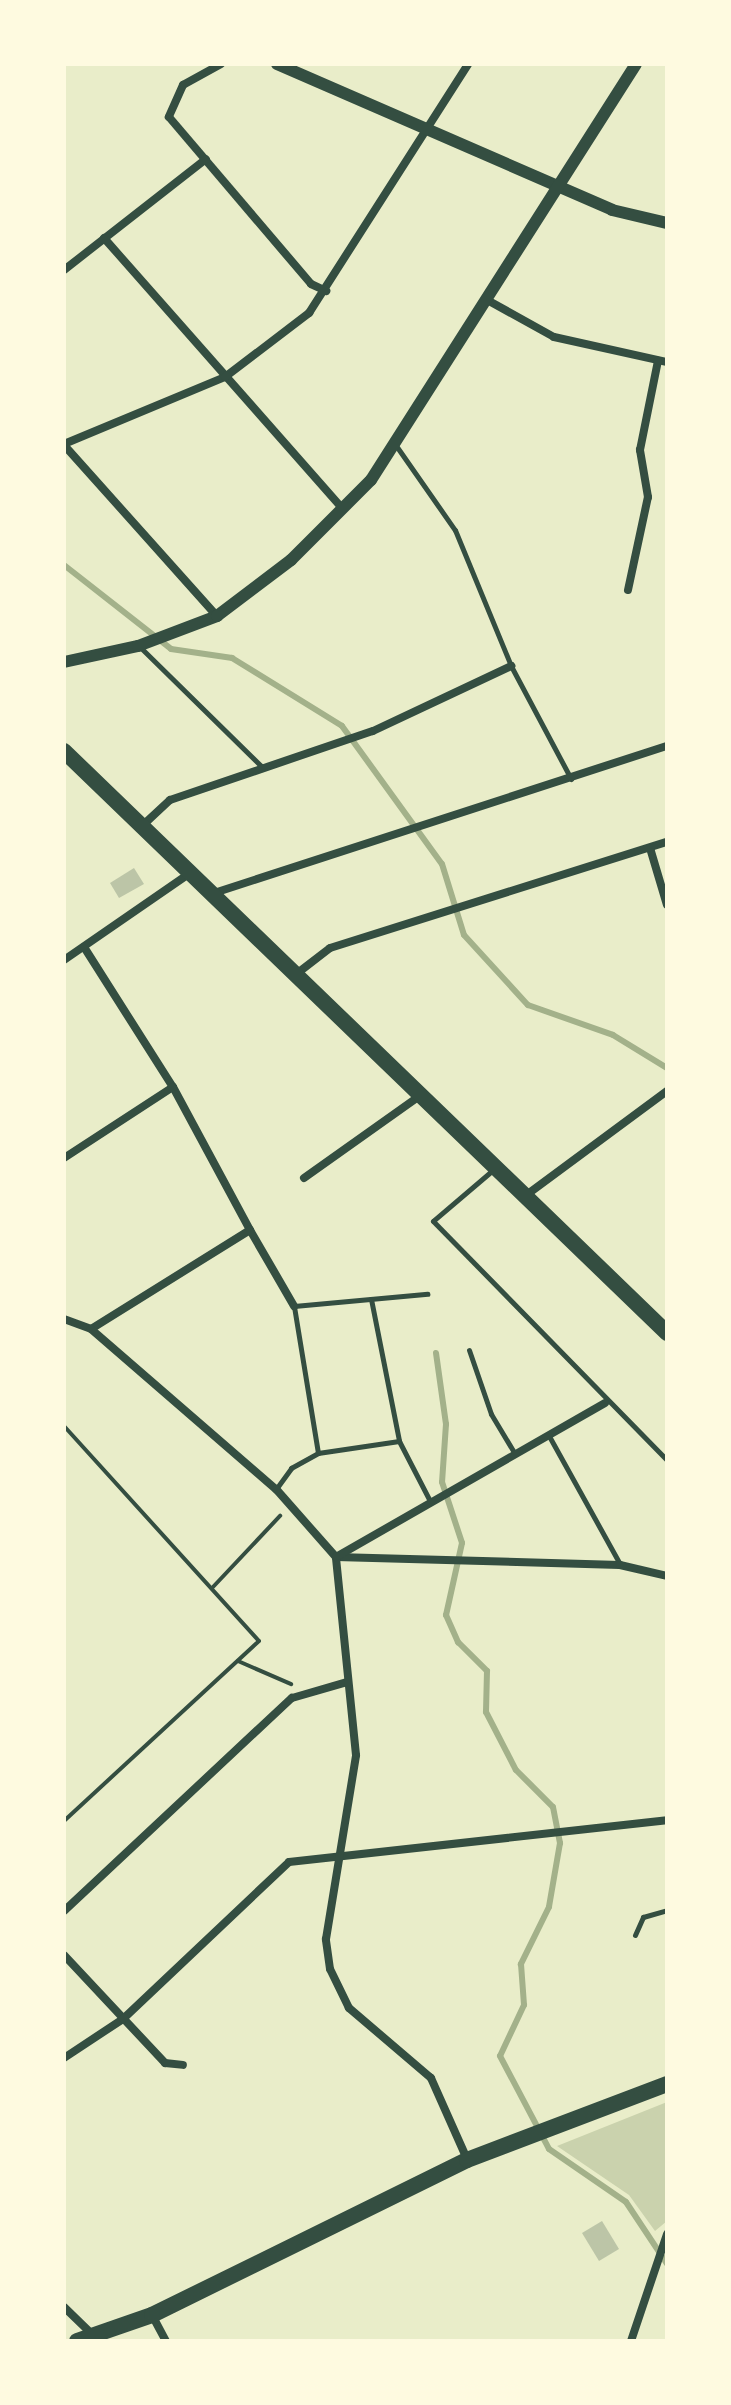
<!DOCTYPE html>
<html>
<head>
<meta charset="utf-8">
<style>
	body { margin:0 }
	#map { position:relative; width:731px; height:2405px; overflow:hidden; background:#e9edc9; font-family:"Varela Round",sans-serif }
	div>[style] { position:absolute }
	.green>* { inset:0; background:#cad2ad }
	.stream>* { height:6px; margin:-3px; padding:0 3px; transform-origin:3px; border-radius:3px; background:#a3b18a }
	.building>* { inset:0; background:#bcc5a7 }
	.path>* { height:4px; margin:-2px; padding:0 2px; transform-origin:2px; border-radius:2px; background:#344e41 }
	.service>* { height:5px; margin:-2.5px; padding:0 2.5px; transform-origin:2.5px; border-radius:2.5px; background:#344e41 }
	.minor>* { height:8px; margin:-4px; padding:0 4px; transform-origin:4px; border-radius:4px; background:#344e41 }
	.tertiary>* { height:12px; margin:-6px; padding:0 6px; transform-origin:6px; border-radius:6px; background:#344e41 }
	.primary>* { height:16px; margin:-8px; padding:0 8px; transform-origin:8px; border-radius:8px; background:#344e41 }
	span { translate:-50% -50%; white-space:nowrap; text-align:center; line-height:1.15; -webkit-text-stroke:7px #fefae0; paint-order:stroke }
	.frame { position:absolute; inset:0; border:66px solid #fefae0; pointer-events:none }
</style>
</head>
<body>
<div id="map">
	<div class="green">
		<i style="clip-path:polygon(667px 2102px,667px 2221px,655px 2231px,629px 2195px,557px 2146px)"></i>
	</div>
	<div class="stream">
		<i style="left:64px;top:565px;width:136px;rotate:38.1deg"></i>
		<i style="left:171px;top:649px;width:62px;rotate:8.4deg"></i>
		<i style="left:232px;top:658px;width:129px;rotate:31.7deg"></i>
		<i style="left:342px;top:726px;width:170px;rotate:54.1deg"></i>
		<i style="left:442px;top:864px;width:74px;rotate:72.8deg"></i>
		<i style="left:464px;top:935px;width:95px;rotate:47.6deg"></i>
		<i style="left:528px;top:1005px;width:90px;rotate:19.4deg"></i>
		<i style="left:613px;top:1035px;width:63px;rotate:31.4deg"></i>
		<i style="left:436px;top:1353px;width:72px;rotate:82deg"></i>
		<i style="left:446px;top:1424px;width:58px;rotate:93.9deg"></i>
		<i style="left:442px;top:1482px;width:64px;rotate:71.8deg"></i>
		<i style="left:462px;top:1543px;width:74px;rotate:102.5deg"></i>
		<i style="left:446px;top:1615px;width:30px;rotate:66deg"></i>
		<i style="left:458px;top:1642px;width:41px;rotate:45deg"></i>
		<i style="left:487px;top:1671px;width:41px;rotate:91.4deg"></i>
		<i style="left:486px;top:1712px;width:65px;rotate:62.7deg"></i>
		<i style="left:516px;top:1770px;width:52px;rotate:45deg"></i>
		<i style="left:553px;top:1807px;width:37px;rotate:79deg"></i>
		<i style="left:560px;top:1843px;width:65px;rotate:99.8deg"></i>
		<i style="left:549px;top:1907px;width:64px;rotate:116.2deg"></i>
		<i style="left:521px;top:1964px;width:41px;rotate:85.8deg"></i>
		<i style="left:524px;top:2005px;width:56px;rotate:115.2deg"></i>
		<i style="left:500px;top:2056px;width:105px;rotate:62.2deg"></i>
		<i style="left:549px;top:2149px;width:93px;rotate:34.5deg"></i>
		<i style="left:626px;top:2202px;width:74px;rotate:56.5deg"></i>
	</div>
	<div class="building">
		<i style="clip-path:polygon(134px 868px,144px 884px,119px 898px,110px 883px)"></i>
		<i style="clip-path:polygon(602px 2221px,619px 2249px,599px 2261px,582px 2233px)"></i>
	</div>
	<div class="path">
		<i style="left:64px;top:1426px;width:290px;rotate:47.8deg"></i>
		<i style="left:259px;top:1641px;width:265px;rotate:137.3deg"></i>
		<i style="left:213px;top:1587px;width:98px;rotate:-46.7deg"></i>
		<i style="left:238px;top:1661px;width:58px;rotate:23.5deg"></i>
	</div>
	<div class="service">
		<i style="left:397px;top:447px;width:101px;rotate:55.1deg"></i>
		<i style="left:455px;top:530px;width:147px;rotate:67.6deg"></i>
		<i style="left:511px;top:666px;width:128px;rotate:62deg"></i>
		<i style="left:141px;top:648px;width:170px;rotate:44.5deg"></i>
		<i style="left:494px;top:1169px;width:80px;rotate:139.6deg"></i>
		<i style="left:433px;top:1221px;width:334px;rotate:45.6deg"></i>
		<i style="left:371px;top:1299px;width:145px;rotate:78.8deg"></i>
		<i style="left:399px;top:1441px;width:65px;rotate:62.7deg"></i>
		<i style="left:469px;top:1350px;width:68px;rotate:71deg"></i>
		<i style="left:491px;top:1414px;width:47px;rotate:59deg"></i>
		<i style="left:549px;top:1436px;width:146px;rotate:61deg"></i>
		<i style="left:399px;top:1441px;width:82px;rotate:171.6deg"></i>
		<i style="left:318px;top:1453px;width:149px;rotate:-99.3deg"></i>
		<i style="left:294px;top:1306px;width:134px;rotate:-5.2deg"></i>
		<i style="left:276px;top:1489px;width:26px;rotate:-54deg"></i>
		<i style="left:291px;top:1468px;width:31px;rotate:-29deg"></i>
		<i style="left:635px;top:1935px;width:20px;rotate:-66deg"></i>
		<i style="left:643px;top:1917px;width:25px;rotate:-16deg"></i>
	</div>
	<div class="minor">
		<i style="left:221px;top:64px;width:43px;rotate:151.1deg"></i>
		<i style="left:183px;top:85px;width:35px;rotate:114deg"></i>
		<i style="left:169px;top:117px;width:219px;rotate:49.6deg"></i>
		<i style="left:311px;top:284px;width:17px;rotate:25deg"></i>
		<i style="left:104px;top:238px;width:361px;rotate:48.6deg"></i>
		<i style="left:64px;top:270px;width:180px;rotate:-38deg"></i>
		<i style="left:489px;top:301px;width:74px;rotate:29deg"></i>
		<i style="left:554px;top:337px;width:116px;rotate:12.5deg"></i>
		<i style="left:64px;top:444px;width:174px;rotate:-22.6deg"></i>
		<i style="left:225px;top:377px;width:106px;rotate:-37.3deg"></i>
		<i style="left:309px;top:313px;width:295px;rotate:-57.4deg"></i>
		<i style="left:64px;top:445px;width:229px;rotate:48.2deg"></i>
		<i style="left:628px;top:590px;width:95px;rotate:-77.9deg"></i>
		<i style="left:648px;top:497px;width:48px;rotate:-99.7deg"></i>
		<i style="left:640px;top:450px;width:91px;rotate:-78.6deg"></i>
		<i style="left:142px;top:826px;width:38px;rotate:-43deg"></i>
		<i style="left:170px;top:800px;width:214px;rotate:-18.8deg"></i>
		<i style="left:373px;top:731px;width:153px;rotate:-25.2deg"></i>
		<i style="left:650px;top:848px;width:59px;rotate:73.4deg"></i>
		<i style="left:211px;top:894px;width:479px;rotate:-18deg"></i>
		<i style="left:84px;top:947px;width:166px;rotate:57.6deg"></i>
		<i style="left:173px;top:1087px;width:162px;rotate:61.7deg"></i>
		<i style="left:250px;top:1230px;width:187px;rotate:148.1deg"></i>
		<i style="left:64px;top:960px;width:153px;rotate:-34.6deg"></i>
		<i style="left:295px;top:975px;width:44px;rotate:-37.6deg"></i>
		<i style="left:330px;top:948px;width:353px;rotate:-17.5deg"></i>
		<i style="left:64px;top:1158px;width:130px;rotate:-33.1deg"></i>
		<i style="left:304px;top:1178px;width:143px;rotate:-35.4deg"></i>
		<i style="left:525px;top:1196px;width:177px;rotate:-36.5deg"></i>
		<i style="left:250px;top:1230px;width:88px;rotate:59.9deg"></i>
		<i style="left:64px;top:1319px;width:29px;rotate:20deg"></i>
		<i style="left:91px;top:1329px;width:245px;rotate:40.9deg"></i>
		<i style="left:276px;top:1489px;width:91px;rotate:48.6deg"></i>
		<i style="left:336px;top:1557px;width:284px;rotate:1.6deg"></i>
		<i style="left:620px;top:1565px;width:48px;rotate:13.2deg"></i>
		<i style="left:64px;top:1911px;width:312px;rotate:-43.1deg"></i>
		<i style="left:292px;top:1698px;width:57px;rotate:-16.2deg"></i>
		<i style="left:64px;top:1955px;width:148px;rotate:46.9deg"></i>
		<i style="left:165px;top:2063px;width:18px;rotate:6deg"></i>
		<i style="left:64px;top:2058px;width:71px;rotate:-33.5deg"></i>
		<i style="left:123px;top:2019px;width:228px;rotate:-43.4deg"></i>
		<i style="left:289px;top:1862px;width:380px;rotate:-6.3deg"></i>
		<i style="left:467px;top:2159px;width:89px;rotate:-114deg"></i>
		<i style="left:431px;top:2078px;width:108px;rotate:-139.5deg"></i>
		<i style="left:349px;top:2008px;width:43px;rotate:-116deg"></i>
		<i style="left:330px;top:1969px;width:30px;rotate:-98deg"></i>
		<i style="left:326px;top:1939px;width:186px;rotate:-80.7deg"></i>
		<i style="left:356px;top:1755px;width:199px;rotate:-95.8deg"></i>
		<i style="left:336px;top:1557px;width:310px;rotate:-29.8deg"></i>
		<i style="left:64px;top:2307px;width:40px;rotate:44deg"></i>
		<i style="left:152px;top:2315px;width:30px;rotate:62deg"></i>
		<i style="left:631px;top:2341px;width:113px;rotate:-71.4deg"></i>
	</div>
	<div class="tertiary">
		<i style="left:277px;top:64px;width:365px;rotate:23.5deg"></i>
		<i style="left:612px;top:210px;width:57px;rotate:13.3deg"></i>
		<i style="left:64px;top:662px;width:76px;rotate:-12.2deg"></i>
		<i style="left:138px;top:646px;width:85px;rotate:-20.8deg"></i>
		<i style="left:217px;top:616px;width:93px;rotate:-37.1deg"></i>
		<i style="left:291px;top:560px;width:113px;rotate:-45deg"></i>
		<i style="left:371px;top:480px;width:493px;rotate:-57.5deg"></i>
	</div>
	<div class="primary">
		<i style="left:64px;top:751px;width:838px;rotate:43.98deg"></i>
		<i style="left:77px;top:2341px;width:79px;rotate:-19.1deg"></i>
		<i style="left:152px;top:2315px;width:351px;rotate:-26.2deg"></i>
		<i style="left:467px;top:2160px;width:214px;rotate:-20.8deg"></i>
	</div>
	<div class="frame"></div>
</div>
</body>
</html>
